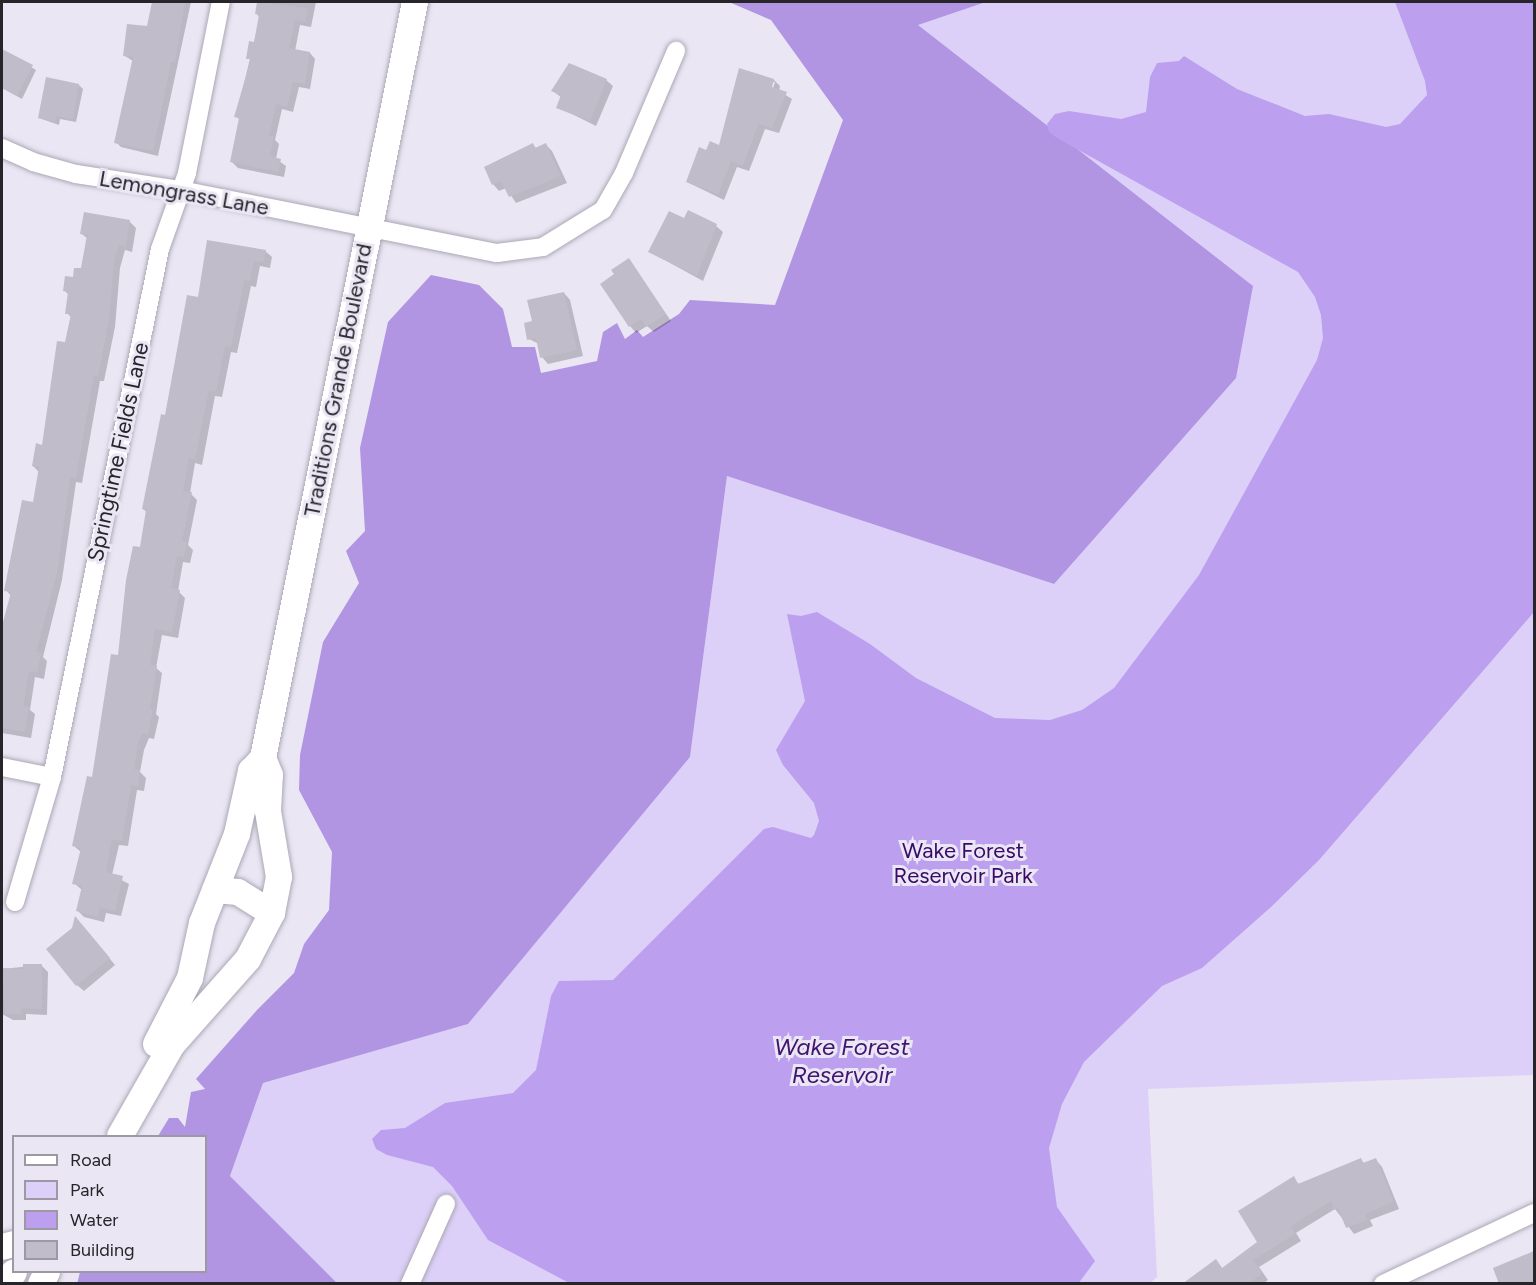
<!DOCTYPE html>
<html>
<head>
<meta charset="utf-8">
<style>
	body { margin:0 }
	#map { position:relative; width:1536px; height:1285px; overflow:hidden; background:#eae6f4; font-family:Figtree,sans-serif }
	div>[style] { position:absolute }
	.green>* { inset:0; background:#ddd0f8 }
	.forest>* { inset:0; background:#b195e3 }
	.water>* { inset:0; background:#bc9fee }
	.shadow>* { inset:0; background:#0003 }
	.building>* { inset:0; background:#c0bcc9 }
	.roads { filter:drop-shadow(0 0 2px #aca7b5) drop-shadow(0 0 2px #aca7b5) }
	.street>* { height:18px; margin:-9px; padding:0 9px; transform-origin:9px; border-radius:9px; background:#fff }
	.secondary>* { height:26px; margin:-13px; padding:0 13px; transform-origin:13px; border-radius:13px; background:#fff }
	span { translate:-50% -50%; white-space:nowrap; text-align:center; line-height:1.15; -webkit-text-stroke:6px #eae6f4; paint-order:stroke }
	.street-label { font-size:22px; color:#27252a }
	.park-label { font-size:22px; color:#3a0a68 }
	.water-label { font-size:24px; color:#411470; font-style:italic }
	.frame { position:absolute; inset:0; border:3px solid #27252a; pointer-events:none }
	.legend { position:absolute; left:12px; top:1135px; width:195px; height:138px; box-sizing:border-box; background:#eae6f4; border:2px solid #9c99a3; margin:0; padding:8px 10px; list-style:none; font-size:18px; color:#27252a }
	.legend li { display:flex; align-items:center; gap:12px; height:30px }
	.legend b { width:30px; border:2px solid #9c99a3 }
</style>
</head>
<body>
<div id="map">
	<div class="green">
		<i style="clip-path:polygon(986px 2px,1534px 2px,1534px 1075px,1148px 1089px,1157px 1277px,1150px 1283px,337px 1283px,230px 1176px,263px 1083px,468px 1024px,690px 757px,727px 476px,1054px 584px,1190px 239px,917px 25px)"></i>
	</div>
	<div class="forest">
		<i style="clip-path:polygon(729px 2px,986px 2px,918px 25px,1253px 286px,1236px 378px,1054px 584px,727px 476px,690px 757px,468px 1024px,263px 1083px,230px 1176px,337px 1283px,77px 1284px,80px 1272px,206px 1272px,206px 1136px,158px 1136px,169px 1118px,178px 1118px,185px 1127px,191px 1092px,205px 1089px,196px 1079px,257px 1010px,294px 973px,304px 944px,329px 910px,332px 852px,299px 790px,300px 755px,323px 642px,359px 583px,346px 551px,365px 531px,360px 448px,388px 322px,431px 275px,479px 285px,503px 309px,512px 347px,535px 347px,541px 373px,597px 361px,603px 332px,617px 323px,625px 339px,637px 330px,643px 337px,679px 314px,690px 300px,775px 305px,843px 120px,771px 20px)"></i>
	</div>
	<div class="water">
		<i style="clip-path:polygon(1395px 2px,1534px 2px,1534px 612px,1319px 860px,1271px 907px,1202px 968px,1162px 986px,1084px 1062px,1062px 1104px,1049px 1148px,1057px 1207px,1095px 1261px,1078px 1284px,571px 1284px,488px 1240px,452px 1186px,433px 1167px,387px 1155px,376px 1149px,372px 1139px,381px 1130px,405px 1128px,445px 1103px,513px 1093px,536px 1070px,551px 996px,559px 981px,613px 980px,764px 829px,773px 827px,811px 838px,814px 835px,819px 821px,814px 803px,783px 765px,776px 750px,805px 701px,787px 614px,801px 616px,817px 612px,870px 644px,916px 678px,995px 718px,1050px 720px,1082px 710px,1114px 688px,1199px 575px,1317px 360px,1323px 338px,1321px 315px,1315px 297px,1298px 272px,1057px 138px,1049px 132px,1047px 124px,1055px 114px,1069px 111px,1121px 119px,1146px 112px,1150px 77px,1157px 63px,1179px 61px,1184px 56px,1237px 89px,1305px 116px,1329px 114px,1386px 127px,1400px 124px,1427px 95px,1425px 81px)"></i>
	</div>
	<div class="shadow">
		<i style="clip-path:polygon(154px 2px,191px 2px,158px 156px,121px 147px,116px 142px,133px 61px,125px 56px,148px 28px)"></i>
		<i style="clip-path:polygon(259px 2px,316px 2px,311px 27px,300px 25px,295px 51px,310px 53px,315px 59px,310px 89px,299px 87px,293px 112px,282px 109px,275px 140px,279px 144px,276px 159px,286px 166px,284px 177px,238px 168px,232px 162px,240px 120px,236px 116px,260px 18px,256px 13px)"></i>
		<i style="clip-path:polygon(2px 50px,36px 70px,22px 99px,2px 88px)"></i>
		<i style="clip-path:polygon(evenodd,740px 70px,774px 80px,780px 86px,779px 91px,792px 99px,779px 133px,765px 129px,749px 171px,737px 167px,724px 200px,687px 182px,700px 149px,707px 152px,711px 143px,720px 147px,740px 70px,772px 82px,775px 82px,771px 95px,768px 94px,772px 82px)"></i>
		<i style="clip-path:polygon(606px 80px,613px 86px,596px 126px,558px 107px,562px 98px,553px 91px)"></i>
		<i style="clip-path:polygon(79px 85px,83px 89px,76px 122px,60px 119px,59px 125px,39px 118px)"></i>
		<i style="clip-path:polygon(533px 145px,537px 149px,546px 145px,552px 151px,567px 183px,516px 203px,506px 188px,499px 191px,493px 184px)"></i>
		<i style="clip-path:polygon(685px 220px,716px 226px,723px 232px,703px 281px,650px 252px)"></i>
		<i style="clip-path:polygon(130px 222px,136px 228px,132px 252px,125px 250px,120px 268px,115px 327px,104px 381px,100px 381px,82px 483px,76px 482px,62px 580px,43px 657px,47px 661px,44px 679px,35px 677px,30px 710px,35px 714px,31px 738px,2px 733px,2px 630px,11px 596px,6px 590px,34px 504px,39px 472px,33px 466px,43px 446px,72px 318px,67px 313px,69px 295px,64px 290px,82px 270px,88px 239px,82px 234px)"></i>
		<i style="clip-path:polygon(265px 251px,272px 257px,270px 268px,260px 266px,256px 287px,251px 286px,237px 353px,231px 352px,222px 397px,215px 396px,202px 465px,195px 463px,190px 493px,197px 500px,188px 545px,193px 550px,190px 563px,183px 562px,178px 591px,185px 598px,178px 638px,162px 635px,156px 668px,162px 673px,156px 714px,159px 717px,154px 739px,149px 738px,144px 750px,140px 772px,146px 778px,144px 791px,137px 790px,128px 846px,119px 845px,112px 875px,129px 884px,121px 916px,106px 913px,104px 922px,84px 917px,78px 911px,82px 890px,74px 883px,81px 852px,74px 846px,94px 779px,148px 513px,143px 509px,166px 417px,199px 298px)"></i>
		<i style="clip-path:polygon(629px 260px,671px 321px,654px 332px,647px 326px,636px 333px,630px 326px,616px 275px)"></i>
		<i style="clip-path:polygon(564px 293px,570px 300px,583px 356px,548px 364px,542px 357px,539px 344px,529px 339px,534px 322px)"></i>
		<i style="clip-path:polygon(81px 924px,115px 965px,84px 991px,77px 985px)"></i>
		<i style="clip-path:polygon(41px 965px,48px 972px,47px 1015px,26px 1014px,26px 1020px,13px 1020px,2px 1014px,2px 969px)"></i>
		<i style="clip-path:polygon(1361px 1160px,1365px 1164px,1376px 1160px,1382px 1167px,1399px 1209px,1370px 1220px,1373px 1226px,1354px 1234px,1335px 1209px,1296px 1233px,1301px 1241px,1259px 1267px,1268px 1280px,1263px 1284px,1198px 1284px,1215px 1261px,1223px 1269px,1259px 1242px,1293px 1178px,1300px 1185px)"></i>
	</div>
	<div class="building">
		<i style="clip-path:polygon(152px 2px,185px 2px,175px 62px,171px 62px,153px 151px,114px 143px,133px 57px,123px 56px,127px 24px,147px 26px)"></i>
		<i style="clip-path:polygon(257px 2px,308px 8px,305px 22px,295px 20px,289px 48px,310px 52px,305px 84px,293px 82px,287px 107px,276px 104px,269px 136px,274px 136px,270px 156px,281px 159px,278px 172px,230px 162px,239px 118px,234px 117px,251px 59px,246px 59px,249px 41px,254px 42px,259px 15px,255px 14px)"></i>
		<i style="clip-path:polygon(2px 49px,33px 65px,17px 96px,2px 88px)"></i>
		<i style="clip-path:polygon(569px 63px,607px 79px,590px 121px,556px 108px,561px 95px,551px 91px)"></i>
		<i style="clip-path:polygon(739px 68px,774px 79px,772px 87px,787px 92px,772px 128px,758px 124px,743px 166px,731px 161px,718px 194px,686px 182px,699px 147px,706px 150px,710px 141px,719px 145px)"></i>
		<i style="clip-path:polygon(46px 77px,79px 84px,73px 119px,56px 116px,55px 122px,38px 118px)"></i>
		<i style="clip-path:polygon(533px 143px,535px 148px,546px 143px,561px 176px,509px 197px,501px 181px,492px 185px,484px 167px)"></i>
		<i style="clip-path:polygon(688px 210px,717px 224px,697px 276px,648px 252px,669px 211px,684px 218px)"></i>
		<i style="clip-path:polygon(84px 212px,130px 220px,126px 246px,119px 245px,114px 261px,109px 320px,98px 376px,94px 375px,76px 478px,70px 477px,57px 573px,36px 652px,41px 653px,37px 673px,29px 671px,23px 706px,29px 707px,25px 732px,2px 728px,2px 626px,11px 592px,4px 591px,22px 500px,33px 502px,39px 467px,32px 466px,36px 443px,42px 445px,57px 341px,65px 342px,71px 314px,65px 314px,68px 292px,63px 291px,65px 276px,73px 277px,74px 268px,81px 268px,87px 235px,80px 234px)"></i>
		<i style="clip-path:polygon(207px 240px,266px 250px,264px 262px,254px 261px,250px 281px,244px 280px,231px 347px,225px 346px,216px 392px,209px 390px,195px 459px,189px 458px,183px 491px,192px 492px,182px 541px,187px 542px,184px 557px,177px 556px,171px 588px,180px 590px,172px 632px,155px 629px,150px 665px,157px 666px,150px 709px,153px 709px,148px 734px,142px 733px,138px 743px,134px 769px,140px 770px,138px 786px,131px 785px,122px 841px,112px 839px,106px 872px,123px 876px,115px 911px,100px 907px,98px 917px,76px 911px,82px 886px,72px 884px,81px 848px,72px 846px,87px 776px,92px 777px,111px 654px,118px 655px,126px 580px,133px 546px,140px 547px,146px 510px,142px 509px,161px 414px,165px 415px,187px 295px,198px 297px)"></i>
		<i style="clip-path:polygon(629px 258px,666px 314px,646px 327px,641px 319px,629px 327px,600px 284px,614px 274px,611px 270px)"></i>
		<i style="clip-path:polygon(564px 292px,577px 350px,540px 358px,536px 338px,527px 340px,524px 323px,532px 321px,527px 300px)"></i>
		<i style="clip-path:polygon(75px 916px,110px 958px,76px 986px,46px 949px,72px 928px)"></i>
		<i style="clip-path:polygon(23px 964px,42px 964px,42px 1009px,21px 1008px,21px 1014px,5px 1014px,2px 968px,23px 969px)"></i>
		<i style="clip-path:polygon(1361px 1158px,1363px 1163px,1376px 1158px,1394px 1202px,1365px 1214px,1367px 1220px,1346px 1228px,1338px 1208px,1334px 1210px,1331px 1201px,1291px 1226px,1295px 1234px,1253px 1260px,1263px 1273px,1248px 1284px,1182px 1284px,1216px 1259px,1222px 1268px,1257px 1242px,1238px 1211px,1294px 1176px,1298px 1184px)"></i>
		<i style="clip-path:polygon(1534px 1251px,1534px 1284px,1499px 1284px,1493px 1268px)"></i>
	</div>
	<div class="roads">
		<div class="street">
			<i style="left:2px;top:148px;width:34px;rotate:24deg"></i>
			<i style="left:33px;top:162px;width:45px;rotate:15.6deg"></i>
			<i style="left:76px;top:174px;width:106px;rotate:8.7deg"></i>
			<i style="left:181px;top:190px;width:322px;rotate:11.3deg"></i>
			<i style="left:497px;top:253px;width:46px;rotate:-7.4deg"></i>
			<i style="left:543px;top:247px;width:70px;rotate:-31.7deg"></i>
			<i style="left:603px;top:210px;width:43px;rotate:-60.4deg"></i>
			<i style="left:624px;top:173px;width:133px;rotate:-66.9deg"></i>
			<i style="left:2px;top:767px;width:51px;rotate:11.3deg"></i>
			<i style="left:15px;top:902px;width:130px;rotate:-73.5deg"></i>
			<i style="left:52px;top:777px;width:539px;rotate:-78.44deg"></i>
			<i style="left:160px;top:249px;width:81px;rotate:-70.4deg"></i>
			<i style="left:187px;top:173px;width:174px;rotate:-78.8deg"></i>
			<i style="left:410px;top:1284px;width:88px;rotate:-65.8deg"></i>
			<i style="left:1383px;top:1284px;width:167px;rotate:-25.2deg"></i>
		</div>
		<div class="secondary">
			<i style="left:215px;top:890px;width:23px;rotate:5deg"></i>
			<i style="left:238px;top:892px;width:40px;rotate:32deg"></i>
			<i style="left:156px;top:1044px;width:74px;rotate:-62.7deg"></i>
			<i style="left:190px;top:978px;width:56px;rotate:-77.7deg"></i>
			<i style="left:202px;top:923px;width:96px;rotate:-68.5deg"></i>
			<i style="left:237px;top:834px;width:65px;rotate:-77.5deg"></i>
			<i style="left:251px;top:771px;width:18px;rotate:-47deg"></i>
			<i style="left:120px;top:1136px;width:105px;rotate:-60.3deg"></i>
			<i style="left:172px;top:1045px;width:115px;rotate:-48.5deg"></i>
			<i style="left:248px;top:959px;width:52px;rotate:-62.4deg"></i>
			<i style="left:272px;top:913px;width:37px;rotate:-79deg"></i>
			<i style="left:279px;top:877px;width:67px;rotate:-99.5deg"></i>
			<i style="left:268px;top:811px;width:36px;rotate:-87deg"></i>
			<i style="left:270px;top:775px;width:18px;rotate:-112deg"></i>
			<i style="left:263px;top:758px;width:771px;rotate:-78.63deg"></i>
			<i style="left:2px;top:1247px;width:12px;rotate:-14deg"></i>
			<i style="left:6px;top:1284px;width:14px;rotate:-56deg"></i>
			<i style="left:41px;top:1284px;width:13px;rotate:-63deg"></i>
		</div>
	</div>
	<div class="street-label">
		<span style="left:184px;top:193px;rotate:10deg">Lemongrass Lane</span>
		<span style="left:338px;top:380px;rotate:-79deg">Traditions Grande Boulevard</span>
		<span style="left:118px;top:452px;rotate:-78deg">Springtime Fields Lane</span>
	</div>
	<div class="park-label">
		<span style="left:963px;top:863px">Wake Forest<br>Reservoir Park</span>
	</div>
	<div class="water-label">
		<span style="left:842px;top:1061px">Wake Forest<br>Reservoir</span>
	</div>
	<div class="frame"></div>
	<ul class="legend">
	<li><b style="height:8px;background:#fff"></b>Road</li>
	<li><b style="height:16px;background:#ddd0f8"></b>Park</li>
	<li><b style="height:16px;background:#bc9fee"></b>Water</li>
	<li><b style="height:16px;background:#c0bcc9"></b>Building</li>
	</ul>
</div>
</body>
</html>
